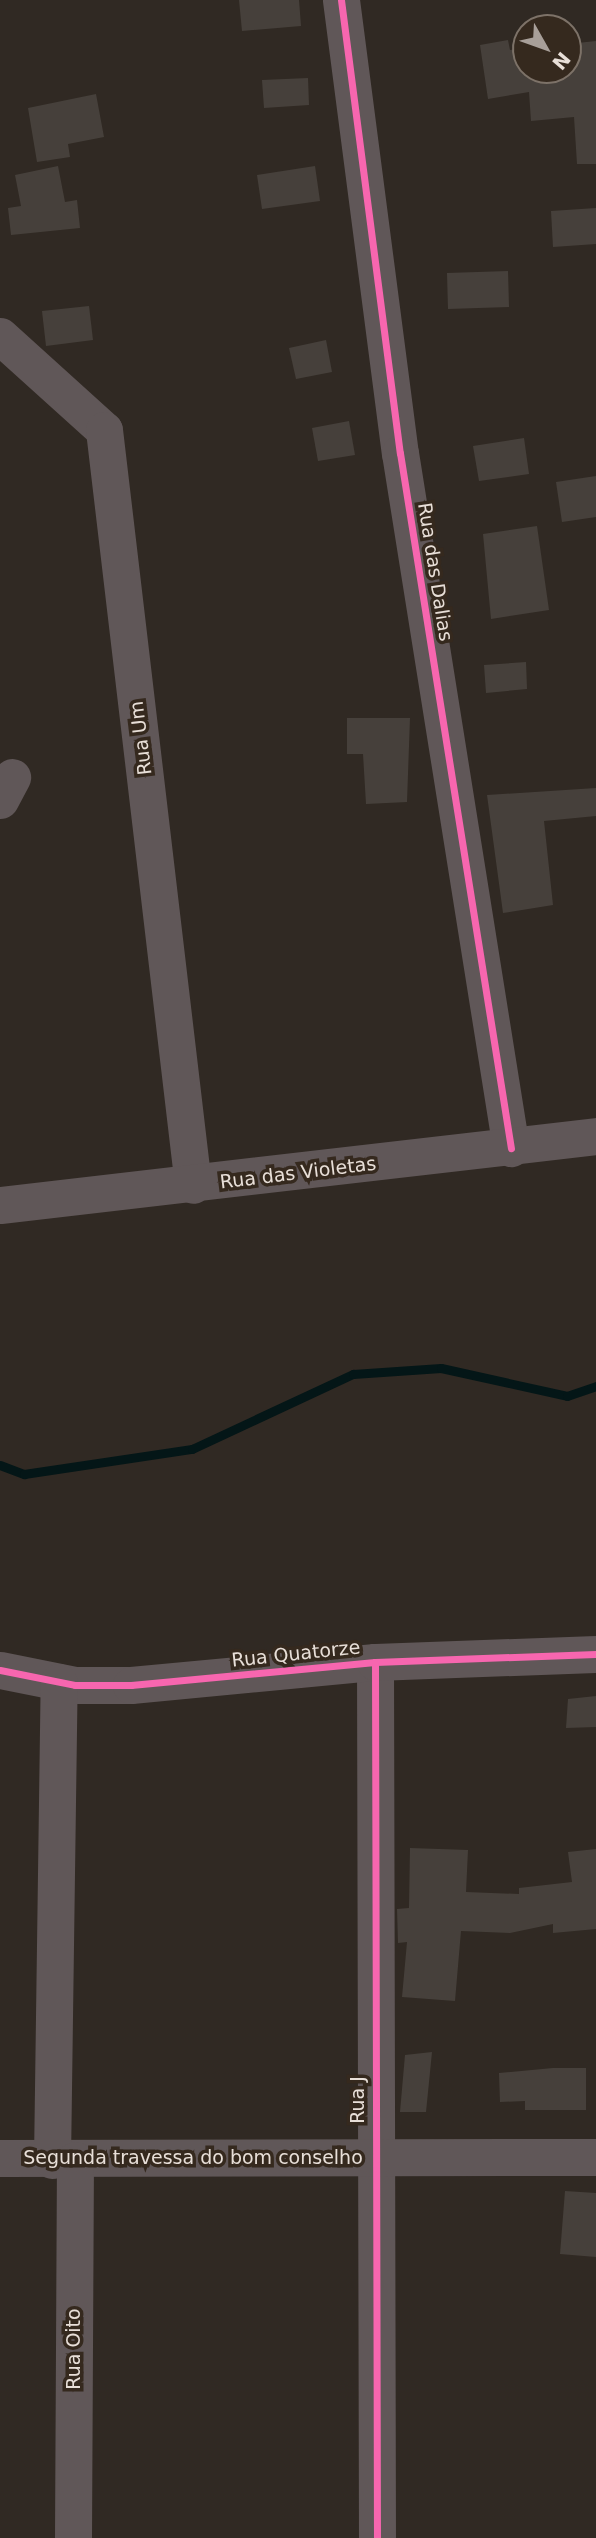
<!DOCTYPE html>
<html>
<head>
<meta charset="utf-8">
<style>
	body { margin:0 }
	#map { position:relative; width:596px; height:2538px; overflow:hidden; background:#302923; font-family:"DejaVu Sans",sans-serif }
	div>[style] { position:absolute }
	.stream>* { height:9px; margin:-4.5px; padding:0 4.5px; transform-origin:4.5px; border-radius:4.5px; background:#041617 }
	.building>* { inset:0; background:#46403b }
	.minor>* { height:37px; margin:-18.5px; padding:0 18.5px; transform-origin:18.5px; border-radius:18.5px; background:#605758 }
	.cycleway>* { height:7px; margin:-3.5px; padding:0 3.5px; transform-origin:3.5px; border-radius:3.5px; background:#f766af }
	span { translate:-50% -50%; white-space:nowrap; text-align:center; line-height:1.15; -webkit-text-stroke:7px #35291e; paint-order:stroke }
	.street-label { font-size:19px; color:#e8dfd8 }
	.north { position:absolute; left:512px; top:14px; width:70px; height:70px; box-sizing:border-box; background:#35291e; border:2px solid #7d7268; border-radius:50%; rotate:130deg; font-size:19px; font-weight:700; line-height:28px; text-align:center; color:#e8dfd8 }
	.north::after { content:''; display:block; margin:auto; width:24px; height:32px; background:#a89f99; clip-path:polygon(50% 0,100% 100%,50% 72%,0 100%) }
</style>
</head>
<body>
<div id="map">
	<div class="stream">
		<i style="left:0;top:1465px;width:26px;rotate:21deg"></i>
		<i style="left:24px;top:1474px;width:170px;rotate:-8.5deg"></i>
		<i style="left:192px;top:1449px;width:178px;rotate:-25deg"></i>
		<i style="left:353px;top:1374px;width:88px;rotate:-3.9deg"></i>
		<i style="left:441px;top:1368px;width:129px;rotate:12.5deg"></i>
		<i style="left:567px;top:1396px;width:31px;rotate:-19deg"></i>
	</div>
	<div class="building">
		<i style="clip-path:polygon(239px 0,299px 0,301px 26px,242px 31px)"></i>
		<i style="clip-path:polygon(508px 40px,510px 50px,526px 48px,526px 70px,568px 70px,568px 44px,596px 41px,596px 164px,577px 164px,574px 117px,531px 121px,529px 92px,488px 99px,480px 45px)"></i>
		<i style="clip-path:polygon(308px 78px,309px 105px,264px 108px,262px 80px)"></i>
		<i style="clip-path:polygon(96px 94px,104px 137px,68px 144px,70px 157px,37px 162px,28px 108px)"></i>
		<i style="clip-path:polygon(58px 166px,65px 202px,77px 200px,80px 228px,11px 235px,8px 208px,21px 206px,15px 175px)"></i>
		<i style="clip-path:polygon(315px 166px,320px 201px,262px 209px,257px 175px)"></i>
		<i style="clip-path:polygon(596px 208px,596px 244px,553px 247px,551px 211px)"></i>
		<i style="clip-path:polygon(508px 271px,509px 307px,448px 309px,447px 273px)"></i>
		<i style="clip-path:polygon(89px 306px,93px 340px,46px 346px,42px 311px)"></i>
		<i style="clip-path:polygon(326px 340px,332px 372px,296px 379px,289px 348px)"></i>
		<i style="clip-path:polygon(349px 421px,355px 455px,318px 461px,312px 428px)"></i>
		<i style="clip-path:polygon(524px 438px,529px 474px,479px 481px,473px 446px)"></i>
		<i style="clip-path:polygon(596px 476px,596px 517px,562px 522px,556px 482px)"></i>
		<i style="clip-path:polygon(537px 526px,549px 610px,491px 619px,483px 534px)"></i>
		<i style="clip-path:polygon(526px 662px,527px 689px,486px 693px,484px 665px)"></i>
		<i style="clip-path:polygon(347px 718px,410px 718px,407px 802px,366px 804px,363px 754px,347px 754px)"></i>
		<i style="clip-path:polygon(596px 788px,596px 816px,544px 821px,553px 905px,503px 913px,487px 795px)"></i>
		<i style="clip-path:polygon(596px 1696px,596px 1727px,566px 1728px,568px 1699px)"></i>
		<i style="clip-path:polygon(410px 1848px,468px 1850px,466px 1892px,519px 1894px,519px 1888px,572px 1882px,568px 1852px,596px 1849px,596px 1929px,553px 1933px,553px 1924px,510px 1933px,461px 1931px,455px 2001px,402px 1997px,407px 1942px,398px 1943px,397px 1909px,409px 1908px)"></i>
		<i style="clip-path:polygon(432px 2052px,426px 2112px,400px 2112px,405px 2055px)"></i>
		<i style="clip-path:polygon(553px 2068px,586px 2068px,586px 2110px,525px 2110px,525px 2101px,500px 2102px,499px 2073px)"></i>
		<i style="clip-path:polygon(565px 2191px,596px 2193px,596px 2257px,560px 2254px)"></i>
	</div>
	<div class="minor">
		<i style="left:341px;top:0;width:457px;rotate:82.6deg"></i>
		<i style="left:400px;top:453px;width:704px;rotate:80.93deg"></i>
		<i style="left:0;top:336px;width:140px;rotate:42.1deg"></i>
		<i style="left:104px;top:430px;width:760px;rotate:83.28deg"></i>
		<i style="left:0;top:800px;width:26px;rotate:-62deg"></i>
		<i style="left:0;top:1205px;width:600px;rotate:-6.6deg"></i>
		<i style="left:375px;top:1662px;width:876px;rotate:89.87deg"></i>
		<i style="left:0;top:1670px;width:76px;rotate:11.3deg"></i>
		<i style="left:75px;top:1685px;width:56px"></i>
		<i style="left:131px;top:1685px;width:245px;rotate:-5.4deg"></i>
		<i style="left:375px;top:1662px;width:221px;rotate:-2.1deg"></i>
		<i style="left:0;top:2158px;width:596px;rotate:-0.1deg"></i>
		<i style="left:52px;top:2160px;width:478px;rotate:-89.2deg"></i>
		<i style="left:73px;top:2538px;width:378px;rotate:-89.7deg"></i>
	</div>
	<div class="cycleway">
		<i style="left:341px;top:0;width:457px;rotate:82.6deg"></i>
		<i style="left:400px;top:453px;width:704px;rotate:80.93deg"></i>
		<i style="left:375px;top:1662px;width:876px;rotate:89.87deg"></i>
		<i style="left:0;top:1670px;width:76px;rotate:11.3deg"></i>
		<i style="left:75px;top:1685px;width:56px"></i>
		<i style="left:131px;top:1685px;width:245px;rotate:-5.4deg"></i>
		<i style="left:375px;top:1662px;width:221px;rotate:-2.1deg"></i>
	</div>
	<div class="street-label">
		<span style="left:435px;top:572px;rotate:81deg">Rua das Dalias</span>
		<span style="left:141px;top:738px;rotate:-97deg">Rua Um</span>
		<span style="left:298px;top:1173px;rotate:-7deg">Rua das Violetas</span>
		<span style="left:296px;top:1654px;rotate:-6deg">Rua Quatorze</span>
		<span style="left:358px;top:2100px;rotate:-90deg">Rua J</span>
		<span style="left:193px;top:2158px">Segunda travessa do bom conselho</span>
		<span style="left:74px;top:2349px;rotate:-90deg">Rua Oito</span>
	</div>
	<div class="north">N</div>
</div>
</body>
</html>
